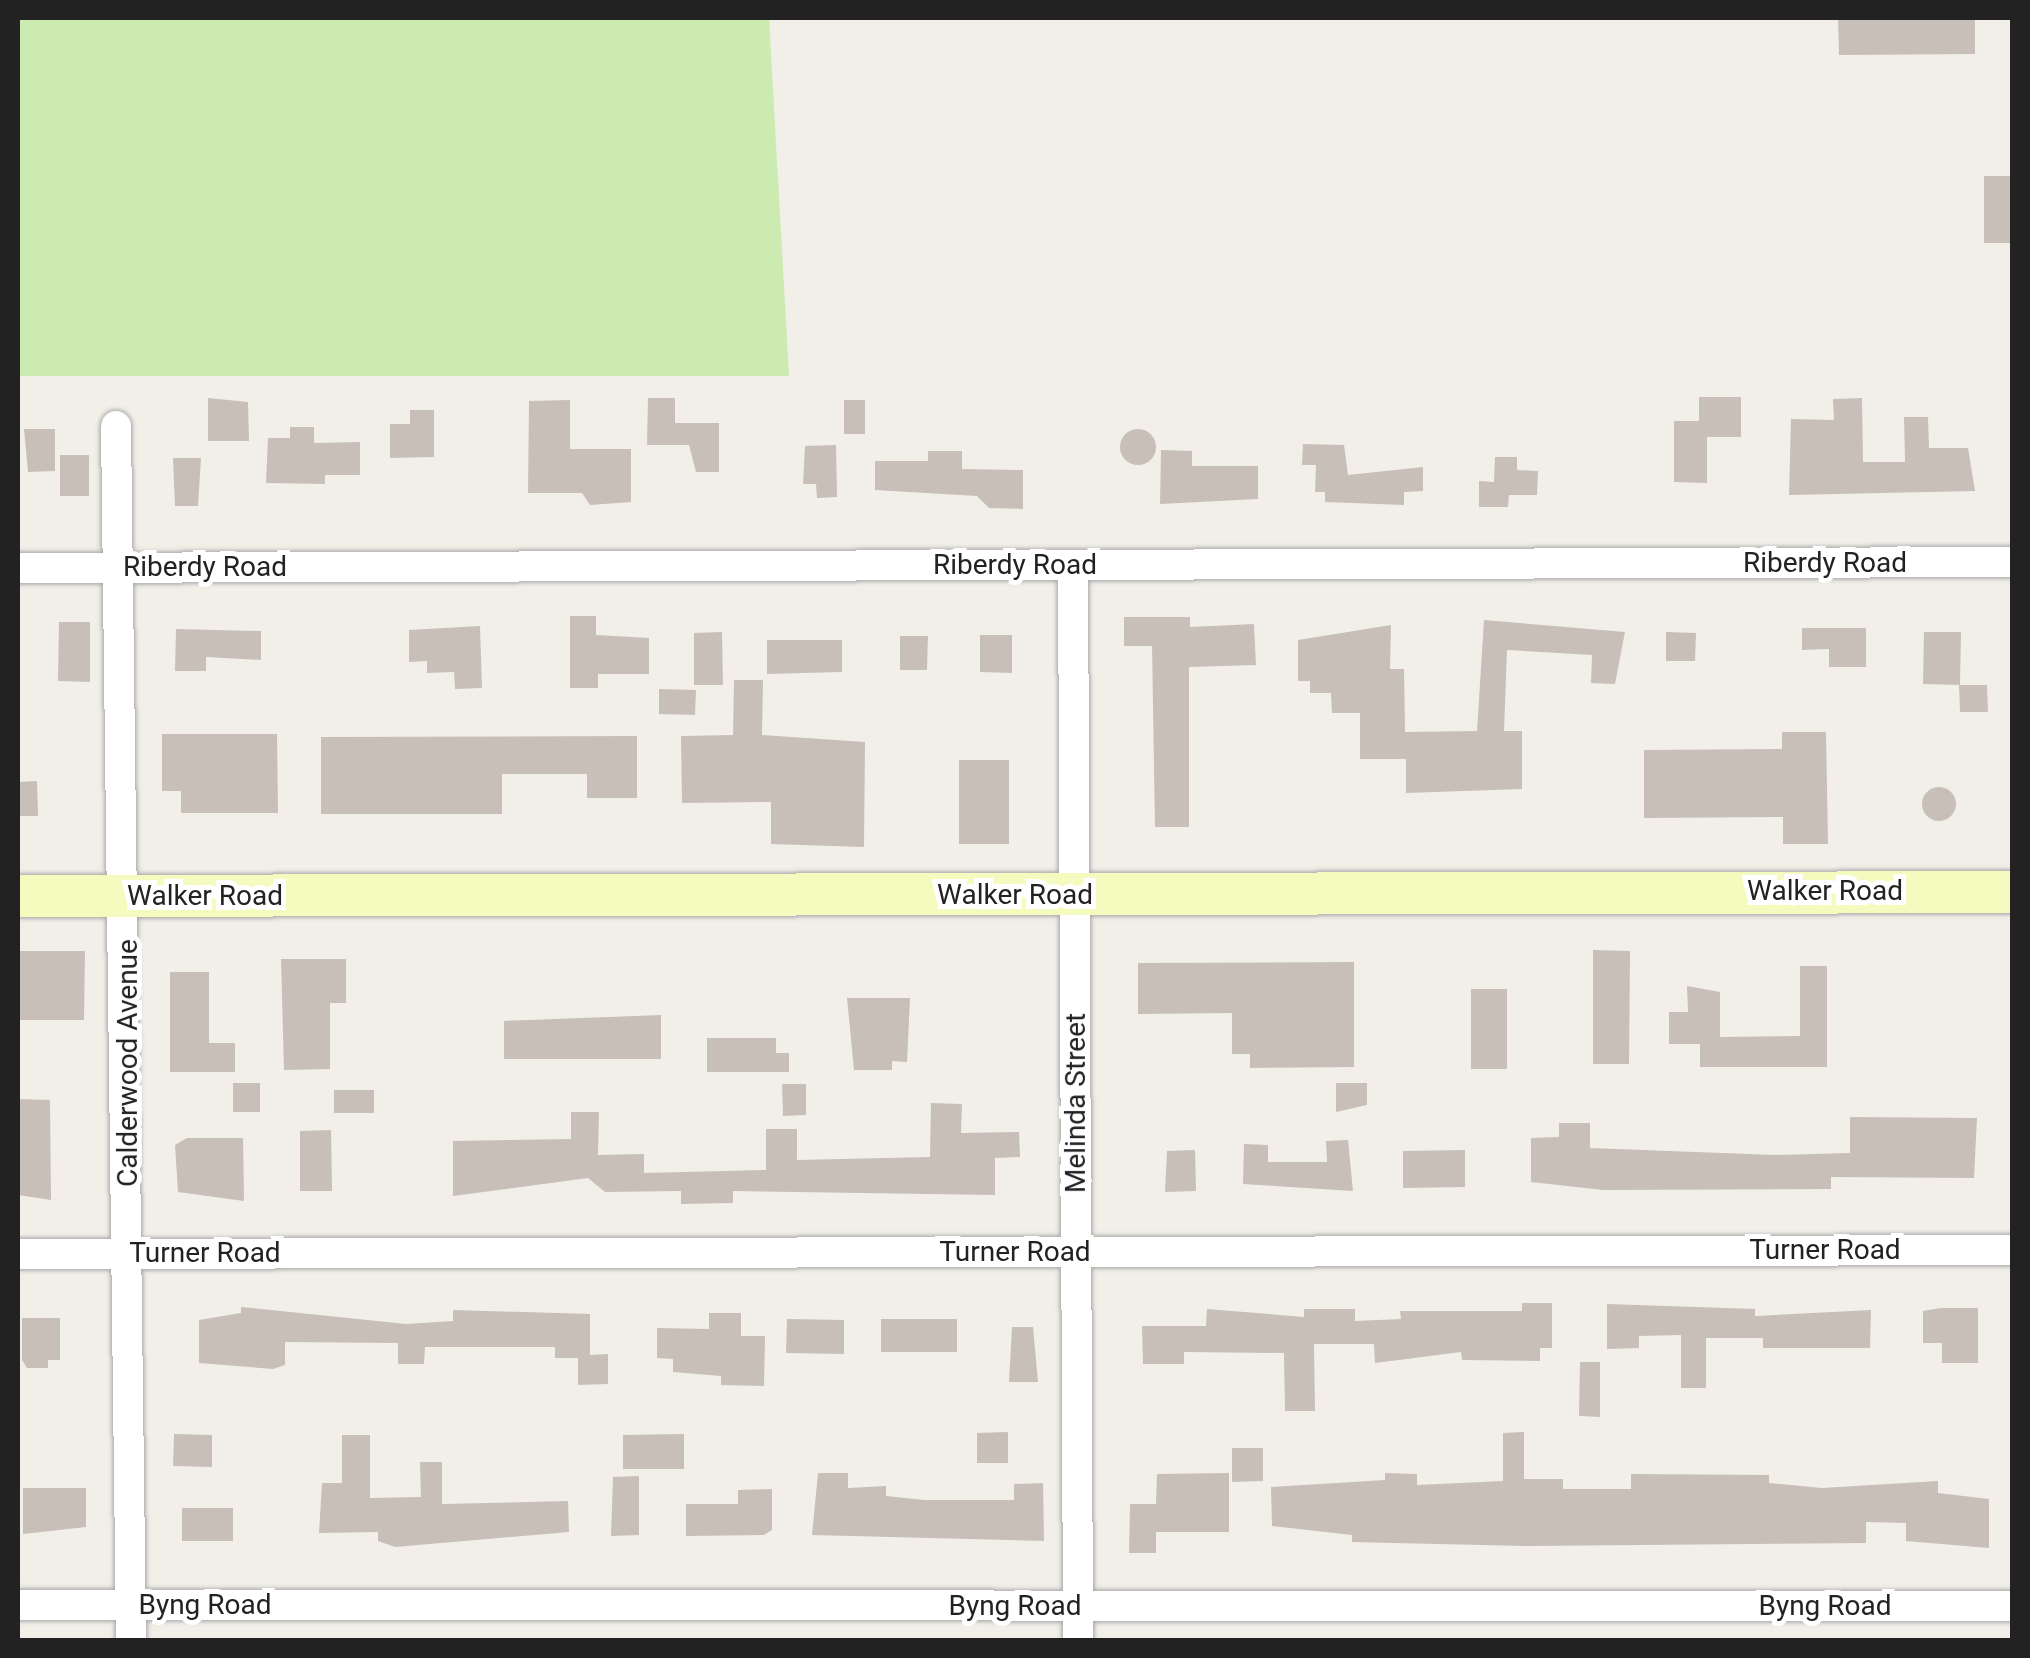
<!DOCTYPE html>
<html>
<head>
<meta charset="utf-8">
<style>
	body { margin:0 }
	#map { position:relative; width:2030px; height:1658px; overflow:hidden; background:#f2efe9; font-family:Roboto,sans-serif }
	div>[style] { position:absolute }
	.grass>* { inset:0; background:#cbebb0 }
	.building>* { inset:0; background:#c7bfb8 }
	.round { border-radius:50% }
	.roads { filter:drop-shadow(0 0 2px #a9a9a9) drop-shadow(0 0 2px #a9a9a9) }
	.street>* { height:30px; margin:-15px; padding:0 15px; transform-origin:15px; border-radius:15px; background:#fff }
	.secondary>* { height:42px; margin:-21px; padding:0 21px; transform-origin:21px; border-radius:21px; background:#f5fabf }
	span { translate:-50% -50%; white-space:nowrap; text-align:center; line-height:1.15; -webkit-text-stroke:10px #fff; paint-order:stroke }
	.street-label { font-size:28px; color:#222 }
	.frame { position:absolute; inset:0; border:20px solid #222; pointer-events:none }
</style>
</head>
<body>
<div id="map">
	<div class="grass">
		<i style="clip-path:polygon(18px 18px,769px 18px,789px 376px,18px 376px)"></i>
	</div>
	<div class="building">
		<i style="clip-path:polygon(1838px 18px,1975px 18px,1975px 54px,1839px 55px)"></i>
		<i style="clip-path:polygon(1984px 176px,2012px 176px,2012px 243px,1984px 243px)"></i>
		<i style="clip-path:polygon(1699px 397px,1741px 397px,1741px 437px,1707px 437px,1707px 483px,1674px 482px,1674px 421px,1699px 421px)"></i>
		<i style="clip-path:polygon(208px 398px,248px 402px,249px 441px,208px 441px)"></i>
		<i style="clip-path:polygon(648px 398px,675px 398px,675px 423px,719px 423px,719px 472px,696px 472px,689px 445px,647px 445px)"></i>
		<i style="clip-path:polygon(1862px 398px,1863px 462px,1905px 462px,1904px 417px,1928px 417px,1929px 448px,1968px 448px,1975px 491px,1789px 495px,1791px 419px,1834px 420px,1833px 399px)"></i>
		<i style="clip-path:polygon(570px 400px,570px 449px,631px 449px,631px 502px,590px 505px,582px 493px,528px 493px,529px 401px)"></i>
		<i style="clip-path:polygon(844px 400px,865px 400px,865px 434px,844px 434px)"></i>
		<i style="clip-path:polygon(410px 410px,434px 410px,434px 457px,390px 458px,390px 424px,410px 424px)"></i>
		<i style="clip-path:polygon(290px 427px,314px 427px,314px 443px,360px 442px,360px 475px,325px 475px,325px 484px,266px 483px,268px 438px,290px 438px)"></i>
		<i style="clip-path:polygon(24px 429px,55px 429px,55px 471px,28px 472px)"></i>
		<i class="round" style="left:1120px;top:429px;width:36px;height:36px"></i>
		<i style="clip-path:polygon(1303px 444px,1344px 445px,1348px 475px,1423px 467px,1423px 491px,1404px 492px,1404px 505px,1325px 502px,1325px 492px,1315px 492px,1316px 465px,1302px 465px)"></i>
		<i style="clip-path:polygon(836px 445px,837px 497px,817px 498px,816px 484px,803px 484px,805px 446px)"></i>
		<i style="clip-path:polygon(1161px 450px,1192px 451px,1192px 466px,1258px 466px,1258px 499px,1160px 504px)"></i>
		<i style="clip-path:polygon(928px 451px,962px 451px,962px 469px,1023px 470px,1023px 509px,989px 508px,977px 496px,875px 490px,875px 461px,928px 461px)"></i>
		<i style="clip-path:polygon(60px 455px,89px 455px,89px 496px,60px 496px)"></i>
		<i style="clip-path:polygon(1495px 457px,1517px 457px,1517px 470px,1538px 471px,1537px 495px,1509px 495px,1508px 507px,1479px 507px,1479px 481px,1494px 482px)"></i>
		<i style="clip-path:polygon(173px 458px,201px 458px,198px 506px,175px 506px)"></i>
		<i style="clip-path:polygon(570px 616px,596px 616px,596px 635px,649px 638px,649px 674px,598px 674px,598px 688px,570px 688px)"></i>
		<i style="clip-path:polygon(1124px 617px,1190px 617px,1190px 627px,1254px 624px,1256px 665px,1189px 667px,1189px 827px,1155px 827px,1152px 646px,1124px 646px)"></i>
		<i style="clip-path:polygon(1484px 620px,1625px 632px,1615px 684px,1591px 683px,1592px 655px,1507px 650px,1504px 731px,1522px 731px,1522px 789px,1406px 793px,1406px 759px,1360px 759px,1360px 713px,1332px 713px,1331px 693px,1310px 693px,1310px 681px,1298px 681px,1298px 640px,1391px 625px,1390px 669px,1404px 669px,1405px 732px,1477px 731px)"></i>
		<i style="clip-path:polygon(59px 622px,90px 622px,90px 682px,58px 681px)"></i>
		<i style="clip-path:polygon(480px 626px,482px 688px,455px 689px,454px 672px,427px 673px,427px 661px,409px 662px,409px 630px)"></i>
		<i style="clip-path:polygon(1802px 628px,1866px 628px,1866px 667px,1829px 667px,1829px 649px,1802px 650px)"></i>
		<i style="clip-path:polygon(176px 629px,261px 631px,261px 660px,206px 657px,206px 671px,175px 671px)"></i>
		<i style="clip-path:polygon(722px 632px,723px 685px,694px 685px,694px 633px)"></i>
		<i style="clip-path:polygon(1666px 632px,1696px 633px,1695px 661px,1666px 661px)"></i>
		<i style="clip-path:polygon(1924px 632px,1961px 632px,1960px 685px,1923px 684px)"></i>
		<i style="clip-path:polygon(980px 635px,1012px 635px,1012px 673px,980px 672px)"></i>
		<i style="clip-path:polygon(900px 636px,928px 636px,927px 670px,900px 670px)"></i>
		<i style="clip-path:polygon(767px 640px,842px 640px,842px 672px,767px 674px)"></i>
		<i style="clip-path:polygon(734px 680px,763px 680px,762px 735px,865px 742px,864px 847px,771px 844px,771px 802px,682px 803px,681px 736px,733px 735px)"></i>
		<i style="clip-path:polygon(1959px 685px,1987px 685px,1988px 712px,1960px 712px)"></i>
		<i style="clip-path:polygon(659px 689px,696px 690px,695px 715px,659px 714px)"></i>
		<i style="clip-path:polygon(1782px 732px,1826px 732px,1828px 844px,1783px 844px,1783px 817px,1644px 818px,1644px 750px,1782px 749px)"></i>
		<i style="clip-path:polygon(162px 734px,277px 734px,278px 813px,181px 813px,181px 791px,162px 791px)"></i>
		<i style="clip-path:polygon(637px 736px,637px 798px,587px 798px,587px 774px,502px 774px,502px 814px,321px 814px,321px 737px)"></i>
		<i style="clip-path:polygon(959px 760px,1009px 760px,1009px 844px,959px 844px)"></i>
		<i style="clip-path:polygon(37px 781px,38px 816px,18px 816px,18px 782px)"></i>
		<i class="round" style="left:1922px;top:787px;width:34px;height:34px"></i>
		<i style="clip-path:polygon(1593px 950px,1630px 951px,1629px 1064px,1593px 1064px)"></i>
		<i style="clip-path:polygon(18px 951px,85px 951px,84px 1020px,18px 1020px)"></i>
		<i style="clip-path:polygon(281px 959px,346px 959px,346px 1003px,330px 1003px,330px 1069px,284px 1070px)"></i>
		<i style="clip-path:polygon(1354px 962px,1354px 1067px,1250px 1068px,1250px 1054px,1232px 1054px,1232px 1013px,1138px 1014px,1138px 963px)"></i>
		<i style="clip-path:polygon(1800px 966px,1827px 966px,1827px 1067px,1700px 1067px,1700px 1044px,1669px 1044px,1669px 1012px,1688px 1012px,1687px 986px,1720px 992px,1720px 1037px,1800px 1036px)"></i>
		<i style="clip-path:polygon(170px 972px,209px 972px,209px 1043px,235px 1043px,235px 1072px,170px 1072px)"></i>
		<i style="clip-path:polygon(1471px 989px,1507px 989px,1507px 1069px,1471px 1069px)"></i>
		<i style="clip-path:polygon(847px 998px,910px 998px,907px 1062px,892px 1061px,892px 1070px,854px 1070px)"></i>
		<i style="clip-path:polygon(661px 1015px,661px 1059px,504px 1059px,504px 1021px)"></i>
		<i style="clip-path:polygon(707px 1038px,776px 1038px,776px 1053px,789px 1053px,789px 1072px,707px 1072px)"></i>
		<i style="clip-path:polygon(233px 1083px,260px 1083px,260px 1112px,233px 1112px)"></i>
		<i style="clip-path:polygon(1336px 1083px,1367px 1083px,1367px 1105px,1336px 1112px)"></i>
		<i style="clip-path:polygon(782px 1084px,806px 1084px,806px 1115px,783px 1116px)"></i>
		<i style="clip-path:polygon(334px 1090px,374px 1090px,374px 1113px,334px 1113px)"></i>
		<i style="clip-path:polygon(19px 1099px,50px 1100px,51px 1200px,18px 1195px)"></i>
		<i style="clip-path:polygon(931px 1103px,962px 1104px,961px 1133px,1019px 1132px,1020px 1157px,995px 1158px,995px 1195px,733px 1191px,733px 1203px,681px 1204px,681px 1191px,605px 1192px,588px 1178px,453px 1196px,453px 1141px,571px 1139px,571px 1112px,599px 1112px,598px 1155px,644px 1154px,644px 1173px,766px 1170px,766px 1129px,797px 1129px,797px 1160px,930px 1157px)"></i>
		<i style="clip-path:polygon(1850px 1117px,1977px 1118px,1974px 1178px,1831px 1177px,1831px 1189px,1603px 1190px,1531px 1182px,1531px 1138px,1559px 1137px,1559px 1123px,1590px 1123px,1590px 1148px,1775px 1155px,1850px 1153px)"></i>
		<i style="clip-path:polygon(331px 1130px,332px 1191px,300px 1191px,300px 1131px)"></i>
		<i style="clip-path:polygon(187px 1138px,243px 1138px,244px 1201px,178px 1192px,175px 1145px)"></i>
		<i style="clip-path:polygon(1348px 1140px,1353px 1191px,1243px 1184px,1244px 1144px,1268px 1145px,1268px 1162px,1327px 1162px,1326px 1141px)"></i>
		<i style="clip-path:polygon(1195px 1150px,1196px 1191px,1165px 1192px,1167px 1151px)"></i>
		<i style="clip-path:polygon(1465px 1150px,1465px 1187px,1403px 1188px,1403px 1151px)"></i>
		<i style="clip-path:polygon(1522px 1303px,1552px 1303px,1552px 1348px,1540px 1348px,1540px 1361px,1462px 1360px,1461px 1352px,1375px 1363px,1374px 1344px,1314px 1344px,1315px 1411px,1285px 1411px,1284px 1353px,1184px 1352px,1184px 1364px,1143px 1364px,1142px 1326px,1206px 1326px,1207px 1309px,1304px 1317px,1304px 1309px,1355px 1309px,1355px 1321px,1401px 1319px,1400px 1311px,1522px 1311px)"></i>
		<i style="clip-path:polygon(1607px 1304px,1755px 1309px,1755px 1316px,1871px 1310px,1870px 1348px,1763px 1348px,1763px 1338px,1706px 1338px,1706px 1388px,1681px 1388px,1681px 1335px,1639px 1336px,1639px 1348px,1607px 1349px)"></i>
		<i style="clip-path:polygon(241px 1307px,406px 1324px,453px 1321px,453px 1310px,590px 1314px,590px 1355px,608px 1354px,608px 1384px,578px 1385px,578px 1358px,555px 1358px,555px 1347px,425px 1347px,424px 1364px,398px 1364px,398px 1343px,285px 1342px,285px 1365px,273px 1369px,199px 1363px,199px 1320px,241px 1313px)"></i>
		<i style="clip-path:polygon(1941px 1308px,1978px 1308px,1978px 1363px,1942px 1363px,1942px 1343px,1923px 1343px,1923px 1311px)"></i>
		<i style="clip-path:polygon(709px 1313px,741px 1313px,741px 1336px,765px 1336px,764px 1386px,721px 1385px,721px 1376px,673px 1372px,673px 1359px,657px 1358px,657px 1328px,709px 1329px)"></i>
		<i style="clip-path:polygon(22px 1318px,60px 1318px,60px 1360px,48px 1360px,48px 1368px,27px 1368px,22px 1360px)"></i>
		<i style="clip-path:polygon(787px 1319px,844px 1320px,844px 1354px,786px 1353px)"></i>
		<i style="clip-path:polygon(881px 1319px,957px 1319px,957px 1352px,881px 1352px)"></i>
		<i style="clip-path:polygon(1012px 1327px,1033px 1327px,1038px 1382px,1009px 1382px)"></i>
		<i style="clip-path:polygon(1580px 1362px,1600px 1362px,1600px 1417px,1579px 1416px)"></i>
		<i style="clip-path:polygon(1008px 1432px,1008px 1463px,977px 1463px,977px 1433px)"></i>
		<i style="clip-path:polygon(1524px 1432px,1524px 1479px,1563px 1479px,1563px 1489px,1631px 1489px,1631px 1474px,1769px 1475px,1769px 1483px,1822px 1488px,1938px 1481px,1938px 1493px,1989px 1499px,1989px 1548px,1906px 1541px,1906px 1523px,1866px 1522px,1866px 1543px,1529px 1546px,1352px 1542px,1352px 1535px,1272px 1526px,1271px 1487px,1385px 1480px,1385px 1473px,1417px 1474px,1417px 1485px,1503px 1481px,1503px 1433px)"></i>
		<i style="clip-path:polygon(174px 1434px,212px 1435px,212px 1467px,173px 1466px)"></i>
		<i style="clip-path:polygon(684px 1434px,684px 1469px,623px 1469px,623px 1435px)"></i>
		<i style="clip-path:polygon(342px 1435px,370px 1435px,370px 1498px,421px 1497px,420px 1462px,442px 1462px,442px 1504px,568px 1501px,569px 1532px,395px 1547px,378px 1541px,378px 1532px,319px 1533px,322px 1483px,342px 1483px)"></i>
		<i style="clip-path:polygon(1232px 1448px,1263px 1448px,1263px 1481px,1232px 1482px)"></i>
		<i style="clip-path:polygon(818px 1473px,848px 1473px,848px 1488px,886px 1486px,886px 1496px,924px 1500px,1014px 1500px,1014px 1484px,1043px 1483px,1044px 1541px,812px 1535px)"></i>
		<i style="clip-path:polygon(1229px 1473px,1229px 1532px,1156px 1532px,1156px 1553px,1129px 1553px,1130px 1504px,1156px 1504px,1157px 1474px)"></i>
		<i style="clip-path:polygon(639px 1476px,639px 1535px,611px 1536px,613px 1477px)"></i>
		<i style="clip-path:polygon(23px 1488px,86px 1488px,86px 1527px,23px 1534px)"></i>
		<i style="clip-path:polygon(772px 1489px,772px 1530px,764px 1535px,686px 1536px,686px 1504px,738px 1504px,738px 1490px)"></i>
		<i style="clip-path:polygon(182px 1508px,233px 1508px,233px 1541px,182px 1541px)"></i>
	</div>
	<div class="roads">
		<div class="street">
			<i style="left:116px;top:426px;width:1214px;rotate:89.29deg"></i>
			<i style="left:1073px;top:565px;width:1075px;rotate:89.73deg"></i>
			<i style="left:18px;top:568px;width:1994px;rotate:-0.17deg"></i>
			<i style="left:18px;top:1254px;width:1994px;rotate:-0.11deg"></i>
			<i style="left:18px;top:1605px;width:1994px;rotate:0.03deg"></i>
		</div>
		<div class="secondary">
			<i style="left:18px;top:896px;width:1994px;rotate:-0.11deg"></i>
		</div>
	</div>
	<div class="street-label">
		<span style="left:1825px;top:563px">Riberdy Road</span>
		<span style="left:1015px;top:565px">Riberdy Road</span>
		<span style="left:205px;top:567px">Riberdy Road</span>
		<span style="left:1825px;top:891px">Walker Road</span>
		<span style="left:1015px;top:895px">Walker Road</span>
		<span style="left:205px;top:896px">Walker Road</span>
		<span style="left:128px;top:1063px;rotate:-90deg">Calderwood Avenue</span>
		<span style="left:1076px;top:1103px;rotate:-90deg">Melinda Street</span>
		<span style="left:1825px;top:1250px">Turner Road</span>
		<span style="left:1015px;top:1252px">Turner Road</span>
		<span style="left:205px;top:1253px">Turner Road</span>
		<span style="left:205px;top:1605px">Byng Road</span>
		<span style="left:1015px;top:1606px">Byng Road</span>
		<span style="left:1825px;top:1606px">Byng Road</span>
	</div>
	<div class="frame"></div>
</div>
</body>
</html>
